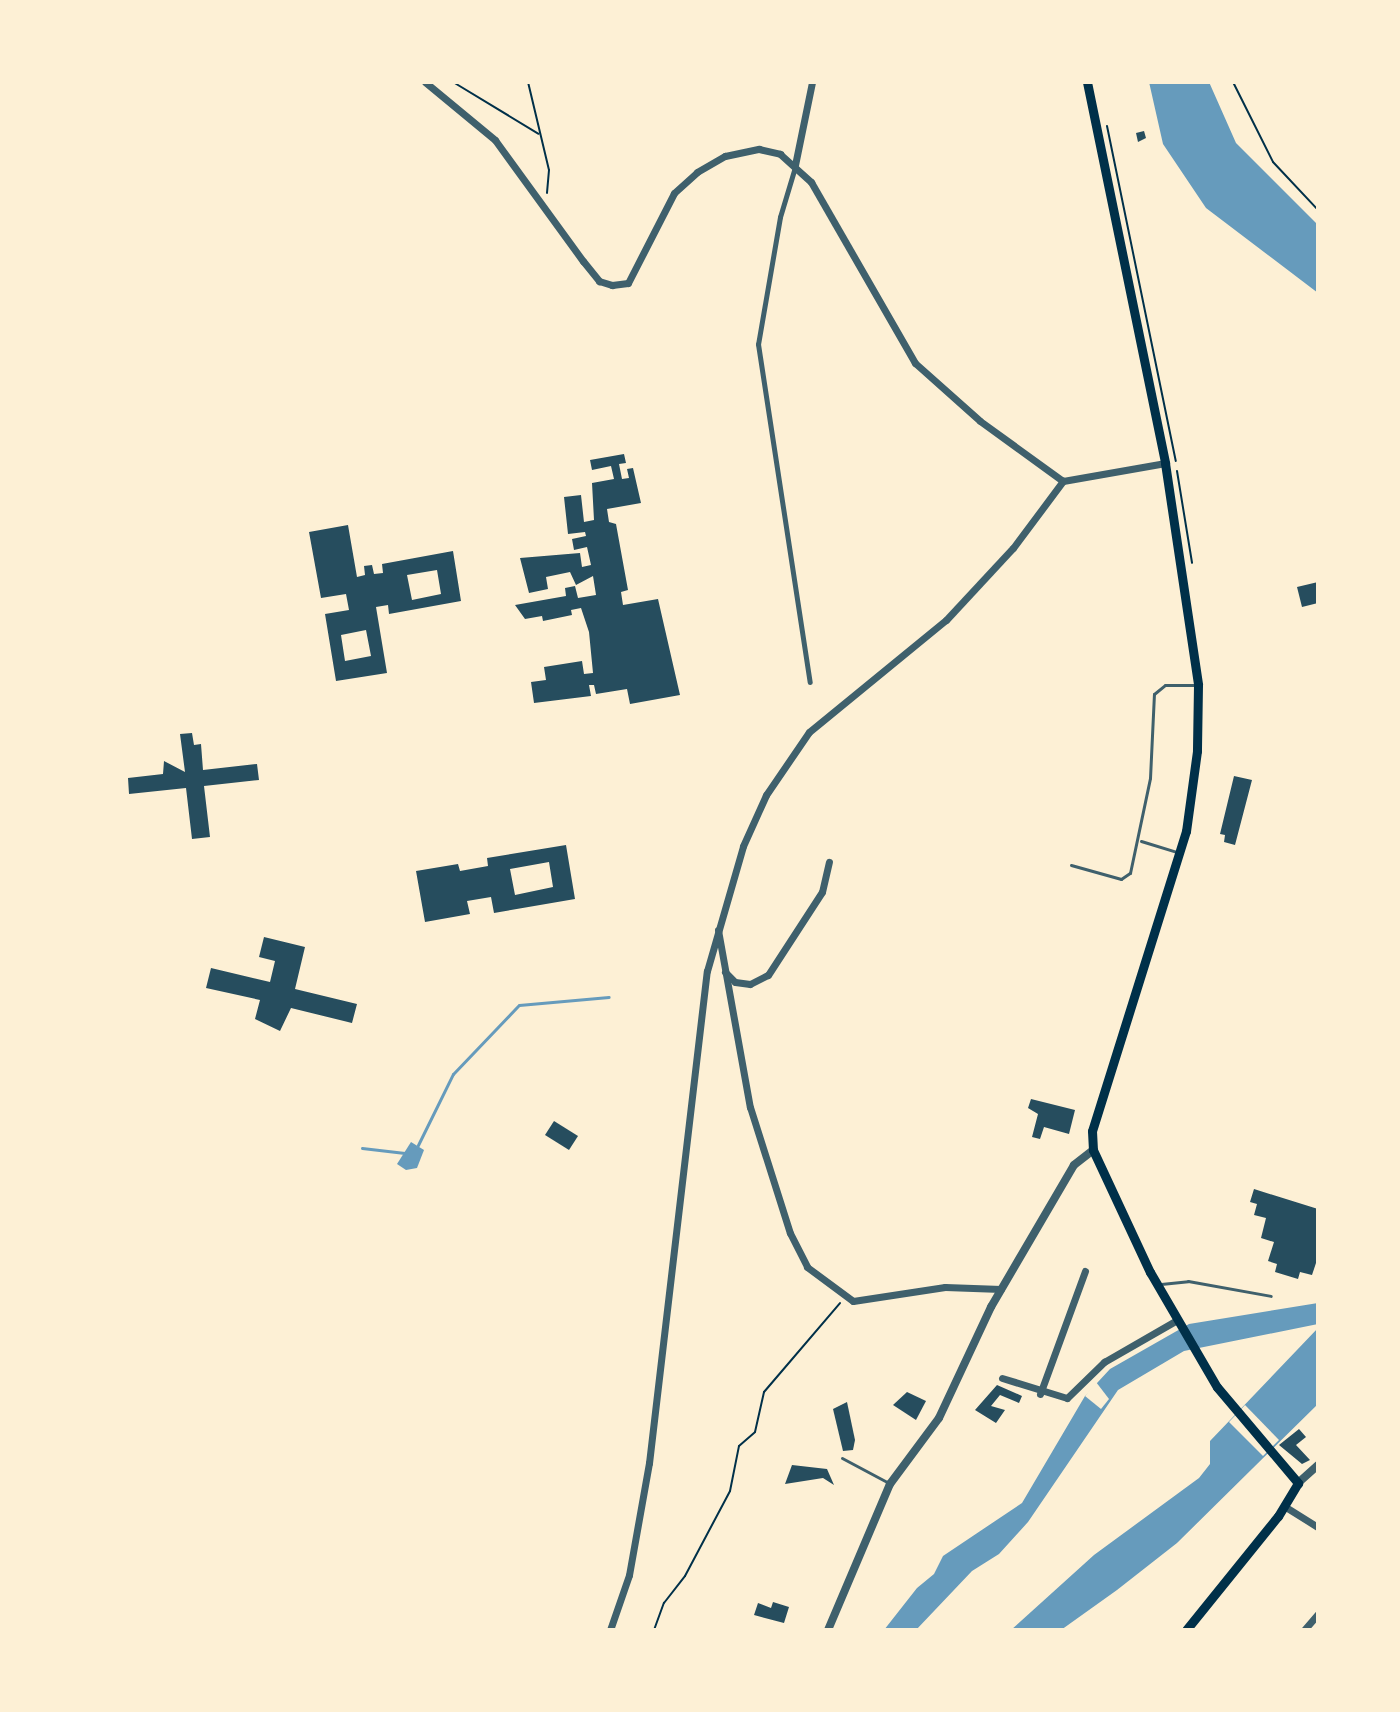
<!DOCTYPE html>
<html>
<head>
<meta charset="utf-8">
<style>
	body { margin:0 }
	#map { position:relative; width:1400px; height:1712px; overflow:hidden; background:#fdf0d5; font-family:Barlow,sans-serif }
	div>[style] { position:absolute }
	.water>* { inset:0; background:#669bbc }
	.pier>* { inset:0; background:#fdf0d5 }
	.stream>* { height:3px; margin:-1.5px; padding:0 1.5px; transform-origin:1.5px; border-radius:1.5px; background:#669bbc }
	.building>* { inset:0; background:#264d5e }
	.path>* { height:2px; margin:-1px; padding:0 1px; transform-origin:1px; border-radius:1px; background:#003049 }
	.service>* { height:3px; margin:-1.5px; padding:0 1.5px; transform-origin:1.5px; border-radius:1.5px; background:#3f606c }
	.pedestrian>* { height:5px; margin:-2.5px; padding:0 2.5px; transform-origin:2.5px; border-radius:2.5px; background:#3f606c }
	.minor>* { height:7px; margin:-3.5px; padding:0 3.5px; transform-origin:3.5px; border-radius:3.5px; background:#3f606c }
	.tertiary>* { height:8px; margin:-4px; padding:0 4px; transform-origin:4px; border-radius:4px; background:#3f606c }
	.secondary>* { height:9px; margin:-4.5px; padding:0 4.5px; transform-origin:4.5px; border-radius:4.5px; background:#003049 }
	span { translate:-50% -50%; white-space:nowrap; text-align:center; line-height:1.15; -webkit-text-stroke:8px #fdf0d5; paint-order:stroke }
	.frame { position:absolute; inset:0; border:84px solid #fdf0d5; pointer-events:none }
</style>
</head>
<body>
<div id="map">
	<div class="water">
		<i style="clip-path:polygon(1149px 82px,1209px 82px,1236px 143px,1318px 225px,1318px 293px,1206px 208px,1163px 144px)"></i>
		<i style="clip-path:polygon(411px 1142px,424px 1150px,417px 1168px,406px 1170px,397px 1164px)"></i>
		<i style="clip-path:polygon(1318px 1303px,1318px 1324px,1184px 1351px,1118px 1390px,1028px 1522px,999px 1554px,972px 1571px,916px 1630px,884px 1630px,917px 1588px,934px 1574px,943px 1556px,1022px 1503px,1085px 1396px,1110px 1369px,1189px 1324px)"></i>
		<i style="clip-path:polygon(1318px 1328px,1318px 1404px,1177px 1543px,1117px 1590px,1061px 1630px,1011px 1630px,1094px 1555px,1199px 1478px,1210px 1464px,1210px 1441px)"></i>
	</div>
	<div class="pier">
		<i style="clip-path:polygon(1096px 1382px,1109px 1399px,1101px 1409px,1085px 1396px)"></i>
		<i style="clip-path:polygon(1245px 1405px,1279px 1440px,1263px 1456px,1229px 1422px)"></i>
	</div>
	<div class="stream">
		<i style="left:418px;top:1145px;width:79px;rotate:-63.8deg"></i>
		<i style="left:453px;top:1074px;width:95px;rotate:-46.3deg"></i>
		<i style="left:519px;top:1005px;width:90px;rotate:-5.1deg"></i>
		<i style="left:362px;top:1148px;width:43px;rotate:6.6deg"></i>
	</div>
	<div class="building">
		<i style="clip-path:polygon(1144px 131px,1146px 138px,1138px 142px,1136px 133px)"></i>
		<i style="clip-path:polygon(624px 454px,626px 463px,619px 464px,622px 479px,629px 478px,627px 469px,633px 468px,641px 503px,607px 509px,609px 522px,616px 524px,628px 590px,621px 592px,623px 605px,658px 599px,680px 695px,630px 704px,627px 689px,596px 694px,594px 685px,589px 685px,591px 696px,534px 703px,531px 682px,546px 680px,544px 667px,582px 661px,584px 674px,593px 673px,589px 632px,581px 608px,571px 610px,572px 615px,543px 621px,542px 616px,525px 619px,515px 605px,566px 596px,565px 588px,575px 586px,578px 598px,596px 595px,593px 576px,576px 585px,570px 572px,546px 577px,548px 589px,529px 593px,520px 558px,580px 553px,582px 567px,591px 565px,587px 547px,574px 550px,572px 539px,586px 536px,585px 532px,568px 534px,564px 497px,581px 495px,584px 522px,594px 520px,592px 483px,614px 479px,611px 466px,592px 470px,590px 460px)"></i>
		<i style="clip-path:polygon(evenodd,348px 525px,357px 577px,365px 575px,364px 566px,372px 565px,374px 574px,383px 573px,382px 564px,453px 551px,461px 601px,389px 614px,388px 605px,376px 607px,387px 673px,336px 681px,325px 614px,349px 610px,346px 594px,321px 598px,309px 532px,348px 525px,437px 570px,441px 594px,412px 600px,407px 575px,437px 570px,348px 525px,366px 630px,371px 656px,345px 661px,341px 635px,366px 630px)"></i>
		<i style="clip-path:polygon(1318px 582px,1318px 603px,1302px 607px,1297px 587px)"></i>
		<i style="clip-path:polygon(192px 733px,194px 745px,201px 744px,203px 770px,257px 764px,259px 780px,204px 786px,210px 837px,192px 839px,186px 788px,129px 794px,128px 778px,163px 774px,164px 761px,185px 772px,180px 734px)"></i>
		<i style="clip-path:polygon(1234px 776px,1252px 780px,1235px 845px,1224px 842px,1225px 835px,1220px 834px)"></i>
		<i style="clip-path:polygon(evenodd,566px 845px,575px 899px,494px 913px,491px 897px,467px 901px,470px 914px,425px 922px,416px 871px,458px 864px,460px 871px,488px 866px,487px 858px,566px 845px,549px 862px,553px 887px,515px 895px,510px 869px,549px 862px)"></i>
		<i style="clip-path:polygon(264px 937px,305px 947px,295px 989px,357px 1004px,352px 1023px,291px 1008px,280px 1031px,255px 1019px,260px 1000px,206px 988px,211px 968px,270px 982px,275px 961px,259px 957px)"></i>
		<i style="clip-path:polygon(1031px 1099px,1075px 1110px,1069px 1134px,1044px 1127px,1040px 1139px,1032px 1137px,1038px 1114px,1028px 1108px)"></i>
		<i style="clip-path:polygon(554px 1121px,578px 1136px,569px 1150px,545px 1135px)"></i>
		<i style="clip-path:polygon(1254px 1189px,1318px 1209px,1318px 1257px,1312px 1275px,1300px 1272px,1298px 1279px,1275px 1272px,1277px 1264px,1268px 1261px,1274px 1242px,1261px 1238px,1266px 1218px,1254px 1215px,1257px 1204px,1250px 1202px)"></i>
		<i style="clip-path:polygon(997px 1385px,1022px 1396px,1019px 1403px,1000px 1395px,991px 1406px,1005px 1410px,996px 1423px,975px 1410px)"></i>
		<i style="clip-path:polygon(907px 1392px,926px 1401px,916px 1420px,893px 1405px)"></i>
		<i style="clip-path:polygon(847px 1402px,855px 1440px,853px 1450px,843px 1451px,833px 1409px)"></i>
		<i style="clip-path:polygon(1299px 1429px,1306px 1437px,1296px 1445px,1310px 1460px,1302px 1464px,1279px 1445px)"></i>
		<i style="clip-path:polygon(792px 1465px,827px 1469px,834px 1485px,823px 1478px,785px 1484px)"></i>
		<i style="clip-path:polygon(773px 1602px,789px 1607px,784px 1623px,754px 1615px,758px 1603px,771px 1608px)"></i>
	</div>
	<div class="path">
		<i style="left:453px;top:82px;width:100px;rotate:31.2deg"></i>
		<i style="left:528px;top:82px;width:90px;rotate:76.6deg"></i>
		<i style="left:549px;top:170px;width:23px;rotate:95deg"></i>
		<i style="left:1233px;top:82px;width:89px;rotate:63.4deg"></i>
		<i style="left:1273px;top:162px;width:66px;rotate:46.8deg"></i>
		<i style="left:1107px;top:126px;width:342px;rotate:78.4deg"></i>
		<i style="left:1177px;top:471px;width:93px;rotate:80.7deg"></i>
		<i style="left:654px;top:1630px;width:29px;rotate:-70deg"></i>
		<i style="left:664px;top:1603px;width:34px;rotate:-52deg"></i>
		<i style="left:685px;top:1576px;width:96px;rotate:-62.1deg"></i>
		<i style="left:730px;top:1491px;width:46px;rotate:-78.7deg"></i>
		<i style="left:739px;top:1446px;width:21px;rotate:-41deg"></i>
		<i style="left:755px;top:1432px;width:41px;rotate:-77.3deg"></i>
		<i style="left:764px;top:1392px;width:117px;rotate:-49.5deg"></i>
	</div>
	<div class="service">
		<i style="left:1141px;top:841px;width:37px;rotate:17deg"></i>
		<i style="left:1071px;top:865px;width:52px;rotate:15.6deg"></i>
		<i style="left:1121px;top:879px;width:11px;rotate:-34deg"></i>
		<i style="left:1130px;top:873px;width:97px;rotate:-78.1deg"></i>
		<i style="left:1150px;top:778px;width:84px;rotate:-87.3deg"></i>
		<i style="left:1154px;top:694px;width:14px;rotate:-39deg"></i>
		<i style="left:1165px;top:685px;width:29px"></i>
		<i style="left:1161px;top:1284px;width:27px;rotate:-6deg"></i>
		<i style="left:1188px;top:1281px;width:84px;rotate:10.2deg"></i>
		<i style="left:842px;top:1458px;width:51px;rotate:28.1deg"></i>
	</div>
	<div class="pedestrian">
		<i style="left:795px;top:167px;width:52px;rotate:106.7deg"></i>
		<i style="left:780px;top:217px;width:129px;rotate:99.8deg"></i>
		<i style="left:758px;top:344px;width:342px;rotate:81.3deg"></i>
	</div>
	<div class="minor">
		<i style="left:425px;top:82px;width:91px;rotate:39.6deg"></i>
		<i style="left:495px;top:140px;width:150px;rotate:54deg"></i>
		<i style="left:583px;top:261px;width:26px;rotate:51deg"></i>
		<i style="left:599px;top:281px;width:14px;rotate:17deg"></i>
		<i style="left:612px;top:285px;width:16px;rotate:-7deg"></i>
		<i style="left:628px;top:283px;width:101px;rotate:-62.9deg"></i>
		<i style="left:674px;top:193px;width:31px;rotate:-42deg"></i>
		<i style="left:697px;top:172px;width:32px;rotate:-30deg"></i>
		<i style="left:725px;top:156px;width:35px;rotate:-12deg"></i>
		<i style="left:759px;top:149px;width:22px;rotate:13deg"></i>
		<i style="left:780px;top:154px;width:42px;rotate:42.1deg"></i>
		<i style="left:811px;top:182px;width:209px;rotate:60.1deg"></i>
		<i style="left:915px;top:363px;width:87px;rotate:41.7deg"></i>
		<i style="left:980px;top:421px;width:102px;rotate:35.9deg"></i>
		<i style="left:795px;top:165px;width:85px;rotate:-78.4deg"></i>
		<i style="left:1063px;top:481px;width:104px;rotate:-10deg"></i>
		<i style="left:718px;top:930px;width:180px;rotate:79.8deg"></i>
		<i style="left:750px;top:1107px;width:132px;rotate:72.4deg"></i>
		<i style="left:790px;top:1233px;width:38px;rotate:63deg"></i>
		<i style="left:807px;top:1267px;width:57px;rotate:36.5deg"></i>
		<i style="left:853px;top:1301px;width:93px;rotate:-8.7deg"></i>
		<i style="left:945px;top:1287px;width:56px;rotate:2deg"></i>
		<i style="left:725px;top:972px;width:14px;rotate:45deg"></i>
		<i style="left:735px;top:982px;width:15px;rotate:8deg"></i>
		<i style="left:750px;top:984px;width:20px;rotate:-27deg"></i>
		<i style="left:768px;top:975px;width:99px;rotate:-57deg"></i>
		<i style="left:822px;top:892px;width:31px;rotate:-77deg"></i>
		<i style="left:1002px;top:1378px;width:68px;rotate:17.1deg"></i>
		<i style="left:1067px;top:1398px;width:52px;rotate:-44.2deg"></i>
		<i style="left:1104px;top:1362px;width:84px;rotate:-29.9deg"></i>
		<i style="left:1040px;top:1394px;width:131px;rotate:-69.9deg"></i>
		<i style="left:1284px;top:1506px;width:40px;rotate:32deg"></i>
		<i style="left:610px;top:1630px;width:58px;rotate:-70.9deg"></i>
		<i style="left:629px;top:1575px;width:114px;rotate:-79.9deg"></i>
		<i style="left:649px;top:1463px;width:495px;rotate:-83.3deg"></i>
		<i style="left:707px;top:971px;width:130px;rotate:-73.9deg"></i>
		<i style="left:743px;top:846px;width:56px;rotate:-65.7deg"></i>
		<i style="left:766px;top:795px;width:76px;rotate:-55.7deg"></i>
		<i style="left:809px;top:732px;width:177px;rotate:-39.3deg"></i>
		<i style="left:946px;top:620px;width:98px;rotate:-47.1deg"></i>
		<i style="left:1013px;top:548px;width:84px;rotate:-53.3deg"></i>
		<i style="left:1304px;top:1630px;width:21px;rotate:-49deg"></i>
	</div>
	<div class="tertiary">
		<i style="left:1298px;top:1483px;width:27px;rotate:-42deg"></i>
		<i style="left:828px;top:1630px;width:159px;rotate:-67deg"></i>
		<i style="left:890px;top:1484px;width:82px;rotate:-53.4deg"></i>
		<i style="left:939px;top:1418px;width:123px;rotate:-64.9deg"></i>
		<i style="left:991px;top:1307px;width:164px;rotate:-59.7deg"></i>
		<i style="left:1074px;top:1165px;width:24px;rotate:-38deg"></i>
	</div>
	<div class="secondary">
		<i style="left:1087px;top:82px;width:389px;rotate:78.4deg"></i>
		<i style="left:1165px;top:463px;width:224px;rotate:81.5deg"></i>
		<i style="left:1198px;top:685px;width:66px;rotate:90.9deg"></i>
		<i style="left:1197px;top:751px;width:81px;rotate:97.8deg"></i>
		<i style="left:1186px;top:831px;width:314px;rotate:107.4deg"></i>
		<i style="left:1092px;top:1131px;width:19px;rotate:87deg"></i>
		<i style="left:1093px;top:1150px;width:135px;rotate:65deg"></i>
		<i style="left:1150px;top:1272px;width:133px;rotate:59.8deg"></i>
		<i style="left:1217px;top:1387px;width:126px;rotate:49.8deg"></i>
		<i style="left:1298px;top:1483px;width:39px;rotate:121deg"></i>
		<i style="left:1278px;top:1516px;width:146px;rotate:128.9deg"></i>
	</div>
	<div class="frame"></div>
</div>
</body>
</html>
